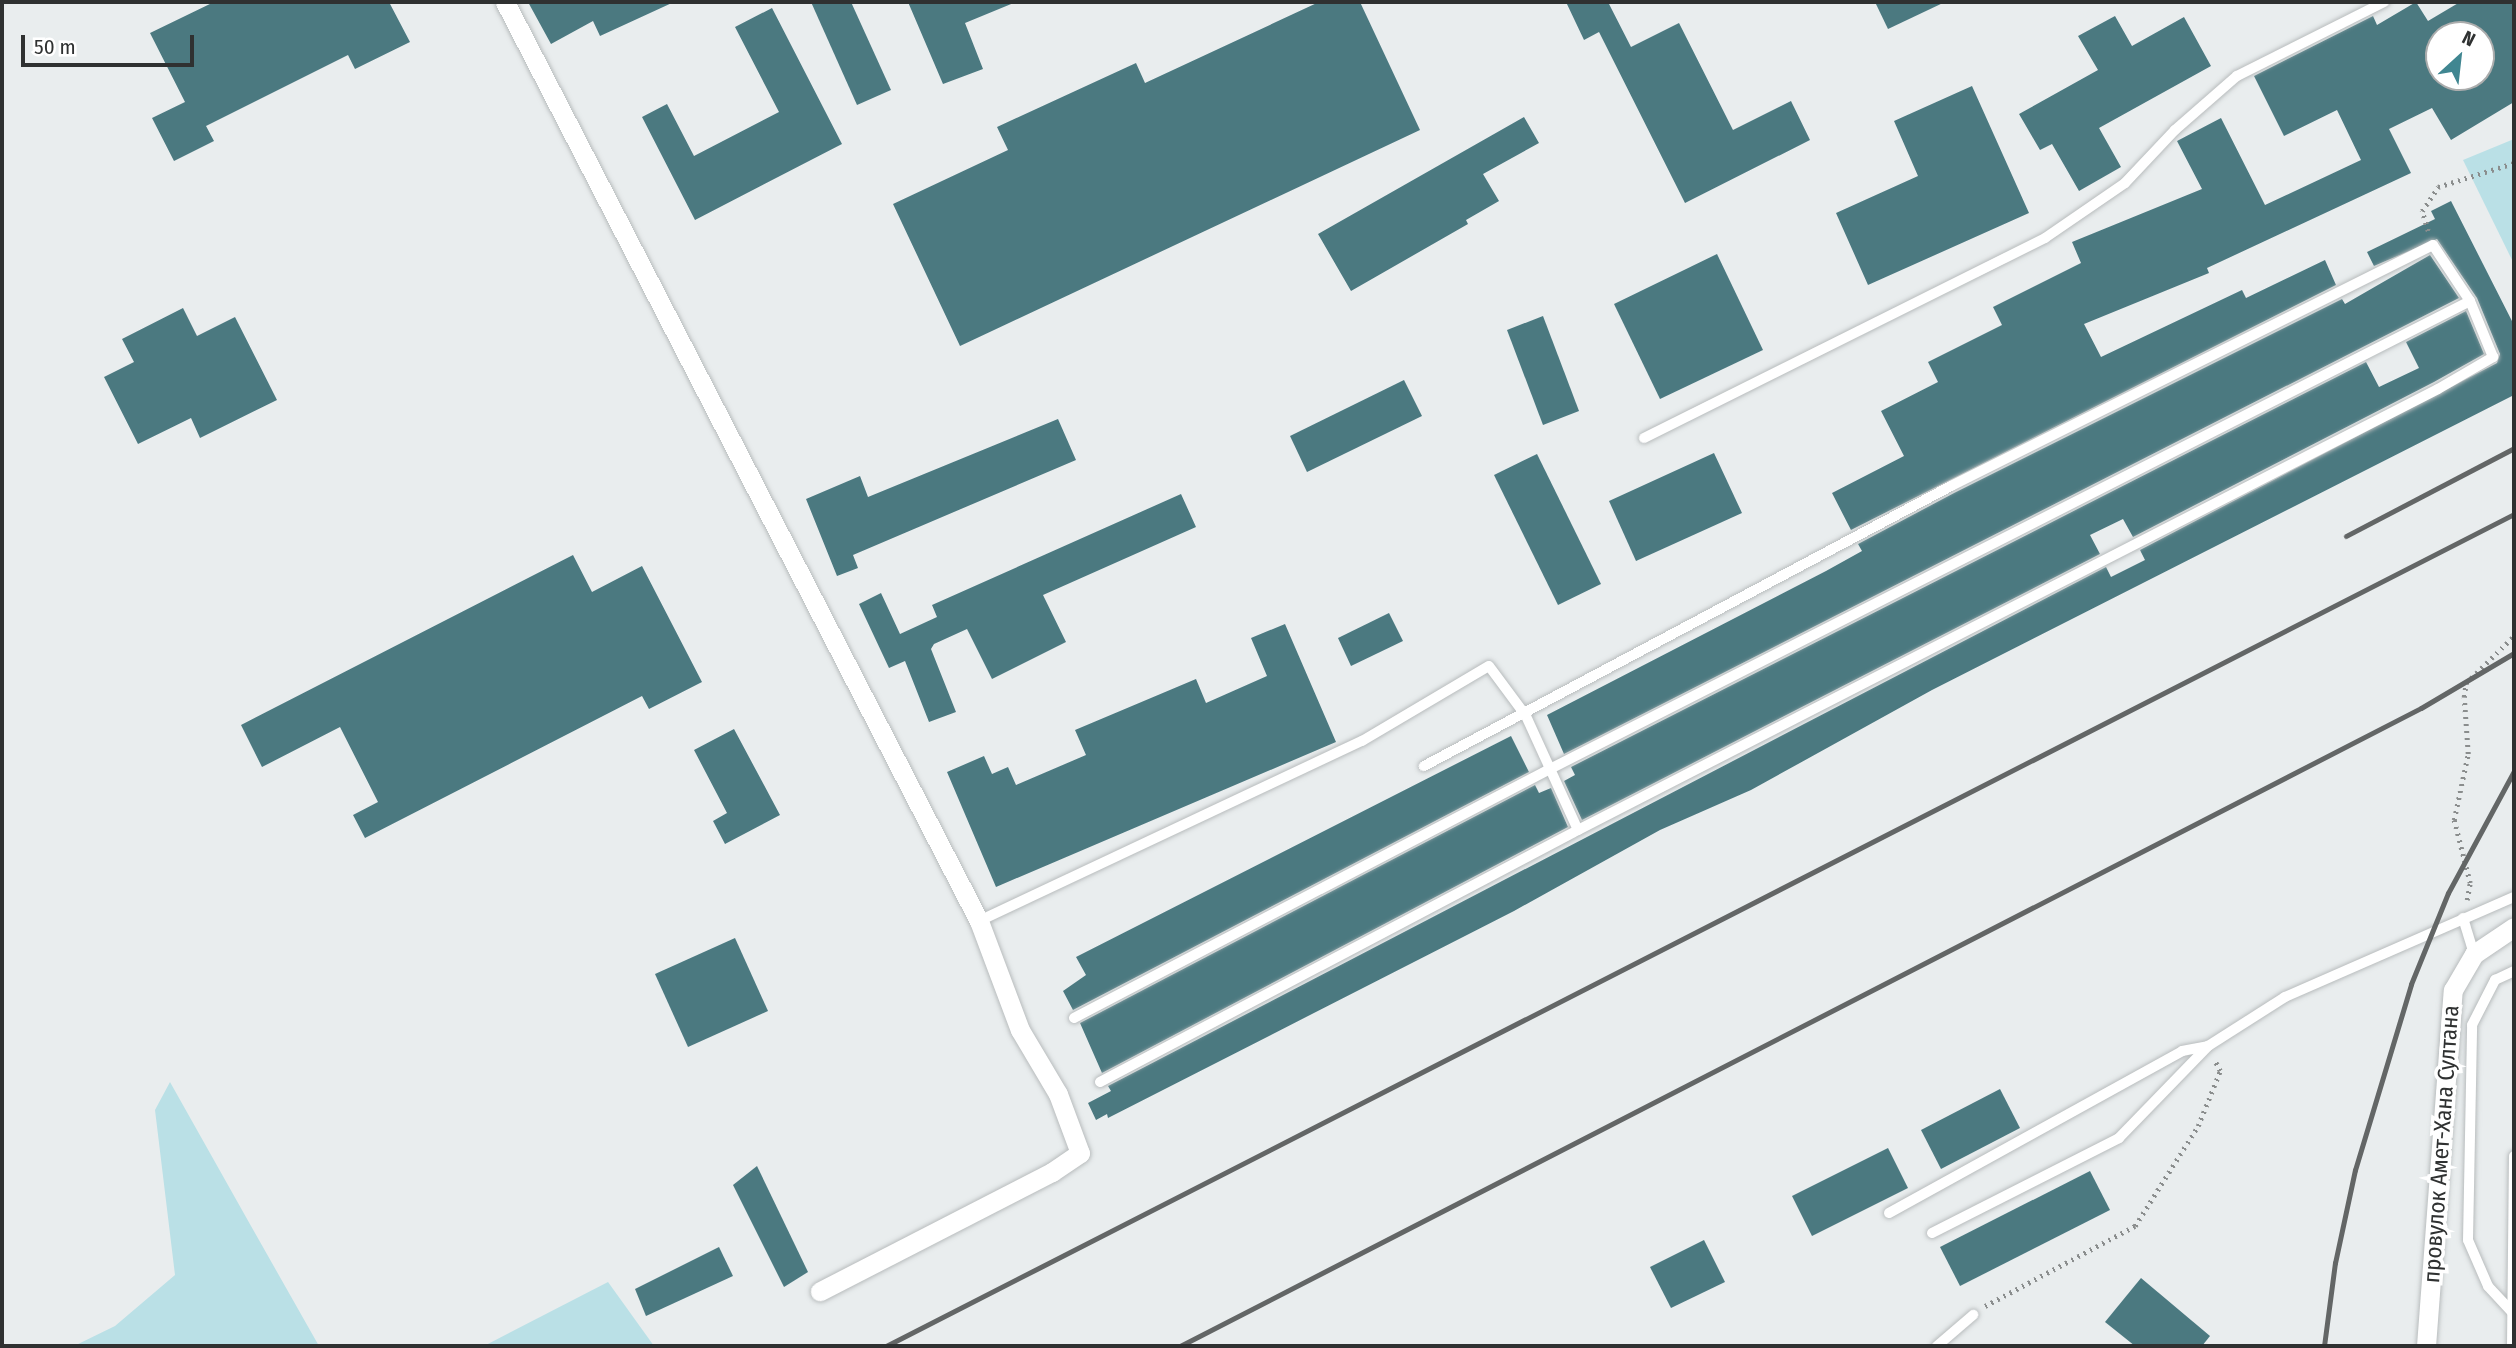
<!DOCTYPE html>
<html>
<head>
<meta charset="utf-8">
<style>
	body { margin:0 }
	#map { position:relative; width:2516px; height:1348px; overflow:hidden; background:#e9edee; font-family:"Fira Sans Condensed",sans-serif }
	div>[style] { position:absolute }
	.green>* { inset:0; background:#bae0e6 }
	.building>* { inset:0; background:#4b7980 }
	.path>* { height:4.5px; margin-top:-2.25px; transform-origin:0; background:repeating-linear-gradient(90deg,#8a8d8d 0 2px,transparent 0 7px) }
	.roads { filter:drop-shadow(0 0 2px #b8bcbd) drop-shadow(0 0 2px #b8bcbd) }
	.service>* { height:10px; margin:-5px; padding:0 5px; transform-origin:5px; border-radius:5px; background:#fff }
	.minor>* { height:19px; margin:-9.5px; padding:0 9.5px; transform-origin:9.5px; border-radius:9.5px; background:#fff }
	.rail>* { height:5px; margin:-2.5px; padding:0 2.5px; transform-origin:2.5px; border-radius:2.5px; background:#636666 }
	span { translate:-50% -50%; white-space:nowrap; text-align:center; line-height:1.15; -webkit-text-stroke:7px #fff; paint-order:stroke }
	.street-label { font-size:23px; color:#2f3131 }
	.frame { position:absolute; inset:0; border:4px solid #2f3131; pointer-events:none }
	.north { position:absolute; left:2425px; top:21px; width:70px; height:70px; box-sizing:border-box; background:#fff; border:2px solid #acadad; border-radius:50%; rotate:27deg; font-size:19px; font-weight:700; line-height:28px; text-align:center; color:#2f3131 }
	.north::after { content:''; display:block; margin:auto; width:24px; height:32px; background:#408691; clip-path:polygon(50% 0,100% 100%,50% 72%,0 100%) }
	.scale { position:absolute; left:21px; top:35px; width:173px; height:32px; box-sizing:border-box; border:4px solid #2f3131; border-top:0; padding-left:9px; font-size:21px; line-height:24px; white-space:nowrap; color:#2f3131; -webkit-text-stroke:5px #fff; paint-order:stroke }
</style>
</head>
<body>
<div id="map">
	<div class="green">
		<i style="clip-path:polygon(2514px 139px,2514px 264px,2463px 160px)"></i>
		<i style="clip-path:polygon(170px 1082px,251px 1226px,319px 1346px,74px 1346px,115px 1326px,175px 1275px,155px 1110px)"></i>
		<i style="clip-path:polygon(608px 1282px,654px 1346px,484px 1346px)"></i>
	</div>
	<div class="building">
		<i style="clip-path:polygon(214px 2px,389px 2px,410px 42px,355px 69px,348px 55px,206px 126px,214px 141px,174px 161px,152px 118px,185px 102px,150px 33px)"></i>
		<i style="clip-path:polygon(528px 2px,674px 2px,600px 36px,593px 21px,551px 44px)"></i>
		<i style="clip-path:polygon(811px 2px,851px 2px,891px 90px,857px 105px)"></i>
		<i style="clip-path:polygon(908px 2px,1016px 2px,965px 23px,983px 69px,943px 84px)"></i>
		<i style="clip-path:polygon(1319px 2px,1360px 2px,1420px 130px,960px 346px,893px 204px,1008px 150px,997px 127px,1136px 63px,1145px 83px)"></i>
		<i style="clip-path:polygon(1566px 2px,1608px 2px,1631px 47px,1679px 23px,1733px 130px,1791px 101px,1810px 140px,1685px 203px,1599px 32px,1584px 40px)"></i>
		<i style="clip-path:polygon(1875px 2px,1945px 2px,1888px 29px)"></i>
		<i style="clip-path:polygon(evenodd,2416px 2px,2428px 21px,2460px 2px,2514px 2px,2514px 102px,2451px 140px,2432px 108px,2389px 129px,2411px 173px,2207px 268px,2209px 273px,2084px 324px,2101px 357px,2242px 290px,2246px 298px,2325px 260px,2336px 285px,1851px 530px,1832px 493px,1904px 456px,1881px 411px,1938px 382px,1928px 362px,2002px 325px,1993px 307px,2081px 263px,2072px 242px,2202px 189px,2177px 141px,2221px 118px,2265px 205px,2361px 160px,2337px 110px,2284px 136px,2254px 76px,2373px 16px,2377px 25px,2416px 2px,2439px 35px,2481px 35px,2481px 77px,2439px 77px,2439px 35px)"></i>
		<i style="clip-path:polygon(772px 8px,842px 144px,695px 220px,642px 117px,667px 104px,694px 156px,779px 112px,735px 27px)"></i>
		<i style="clip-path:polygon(2115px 16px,2132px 46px,2184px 17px,2211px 66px,2099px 128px,2121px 167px,2079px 191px,2052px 144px,2040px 150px,2019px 114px,2098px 70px,2078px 36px)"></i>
		<i style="clip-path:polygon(1972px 86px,2029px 213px,1868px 285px,1836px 213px,1918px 176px,1894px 121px)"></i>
		<i style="clip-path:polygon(1524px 117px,1539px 143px,1483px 174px,1499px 201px,1466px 220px,1468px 224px,1351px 291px,1318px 234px)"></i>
		<i style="clip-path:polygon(2451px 201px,2514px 325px,2514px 395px,1932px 690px,1751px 790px,1660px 830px,1514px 911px,1108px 1118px,1107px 1114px,1096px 1120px,1088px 1103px,1111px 1091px,1108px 1086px,2106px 567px,2111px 577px,2145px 560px,2140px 550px,2497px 363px,2500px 354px,2477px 298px,2437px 239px,2374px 266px,2367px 252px,2435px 219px,2431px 211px)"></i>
		<i style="clip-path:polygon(1717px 254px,1763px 350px,1660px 399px,1614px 304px)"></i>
		<i style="clip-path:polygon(2430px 255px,2459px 298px,1564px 754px,1547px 715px,1826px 571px,1862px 551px,1858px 544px,1954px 493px,2342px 299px,2345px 304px)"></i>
		<i style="clip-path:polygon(183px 308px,197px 336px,235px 317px,277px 400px,200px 438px,191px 418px,138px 444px,104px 377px,134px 362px,122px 339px)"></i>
		<i style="clip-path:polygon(2466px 311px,2484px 354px,2434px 382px,2133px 537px,2123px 519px,2090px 535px,2100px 554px,1582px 820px,1564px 781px,1575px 775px,1571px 767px,2366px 362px,2379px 387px,2419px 368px,2406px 342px)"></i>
		<i style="clip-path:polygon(1543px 316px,1579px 411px,1543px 425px,1507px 330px)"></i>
		<i style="clip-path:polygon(1404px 380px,1422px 416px,1307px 472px,1290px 436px)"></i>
		<i style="clip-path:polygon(1058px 419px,1076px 460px,853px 555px,858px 568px,837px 576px,806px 499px,860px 476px,868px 497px)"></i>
		<i style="clip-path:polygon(1714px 453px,1742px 513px,1636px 561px,1609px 501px)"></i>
		<i style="clip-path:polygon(1537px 454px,1601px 584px,1558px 605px,1494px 475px)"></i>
		<i style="clip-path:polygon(1181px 494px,1196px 527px,1043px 595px,1066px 642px,992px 679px,967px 629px,934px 644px,931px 649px,956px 712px,929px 722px,905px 661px,889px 668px,859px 604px,881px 593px,900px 634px,937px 617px,932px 605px)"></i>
		<i style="clip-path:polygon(573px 555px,592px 592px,642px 566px,702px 682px,649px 709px,642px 696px,365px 838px,353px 815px,378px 802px,340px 727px,262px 767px,241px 725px)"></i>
		<i style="clip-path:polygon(1389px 613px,1403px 641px,1351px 666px,1338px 638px)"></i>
		<i style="clip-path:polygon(1285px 624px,1336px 742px,996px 887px,947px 772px,984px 756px,992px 774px,1008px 767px,1016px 785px,1086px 755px,1075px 730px,1196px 679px,1206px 703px,1267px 676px,1251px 638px)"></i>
		<i style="clip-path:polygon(734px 729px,780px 815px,725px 844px,713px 821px,727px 813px,694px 750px)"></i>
		<i style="clip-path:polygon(1511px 736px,1529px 772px,1073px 1010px,1063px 991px,1086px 975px,1076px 957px)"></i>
		<i style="clip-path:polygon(1535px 785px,1539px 793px,1551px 788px,1568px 827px,1102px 1073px,1080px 1023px)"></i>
		<i style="clip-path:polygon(735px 938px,768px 1011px,688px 1047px,655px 974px)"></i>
		<i style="clip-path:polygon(2000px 1089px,2020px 1128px,1941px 1169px,1921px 1130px)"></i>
		<i style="clip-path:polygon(1888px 1148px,1908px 1188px,1812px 1236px,1792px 1196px)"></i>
		<i style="clip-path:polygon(757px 1166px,808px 1272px,784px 1287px,733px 1185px)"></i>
		<i style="clip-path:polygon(2090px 1171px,2110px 1210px,1960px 1286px,1940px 1247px)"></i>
		<i style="clip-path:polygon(1704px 1240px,1725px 1282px,1671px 1308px,1650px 1267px)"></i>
		<i style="clip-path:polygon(719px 1247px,733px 1276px,646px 1316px,635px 1289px)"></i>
		<i style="clip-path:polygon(2141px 1278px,2210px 1336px,2202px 1346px,2135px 1346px,2105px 1322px)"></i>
	</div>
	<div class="path">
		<i style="left:2428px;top:231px;width:21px;rotate:-107deg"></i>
		<i style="left:2422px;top:211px;width:29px;rotate:-56deg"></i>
		<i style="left:2438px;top:187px;width:80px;rotate:-17.5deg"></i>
		<i style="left:2467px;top:900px;width:17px;rotate:-80deg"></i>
		<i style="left:2470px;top:883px;width:65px;rotate:-104.3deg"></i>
		<i style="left:2454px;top:820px;width:67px;rotate:-78deg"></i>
		<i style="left:2468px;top:754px;width:57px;rotate:-94deg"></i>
		<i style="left:2464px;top:697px;width:14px;rotate:-82deg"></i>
		<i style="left:2466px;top:683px;width:67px;rotate:-44.4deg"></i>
		<i style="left:1985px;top:1306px;width:170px;rotate:-28.1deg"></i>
		<i style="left:2135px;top:1226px;width:118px;rotate:-57.8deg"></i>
		<i style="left:2198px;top:1126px;width:59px;rotate:-68.2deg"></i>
		<i style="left:2220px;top:1071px;width:11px;rotate:-117deg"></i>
	</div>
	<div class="roads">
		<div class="service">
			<i style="left:1644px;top:438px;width:448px;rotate:-26.5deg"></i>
			<i style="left:2045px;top:238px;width:97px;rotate:-34.5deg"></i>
			<i style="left:2125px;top:183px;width:73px;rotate:-46.7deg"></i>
			<i style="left:2175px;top:130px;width:82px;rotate:-41.1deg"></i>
			<i style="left:2237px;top:76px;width:165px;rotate:-26.7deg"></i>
			<i style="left:2463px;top:918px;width:38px;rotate:73deg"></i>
			<i style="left:979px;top:921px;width:423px;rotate:-25.2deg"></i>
			<i style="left:1362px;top:741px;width:147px;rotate:-30.6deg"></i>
			<i style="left:1489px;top:666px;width:62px;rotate:53.5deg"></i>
			<i style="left:1526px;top:716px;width:125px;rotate:65.5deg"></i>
			<i style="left:1074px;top:1018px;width:535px;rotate:-27.62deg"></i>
			<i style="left:1548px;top:770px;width:1034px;rotate:-26.96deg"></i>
			<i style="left:1100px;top:1082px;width:540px;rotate:-27.8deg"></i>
			<i style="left:1578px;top:830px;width:966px;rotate:-27.15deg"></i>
			<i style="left:2438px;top:389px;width:64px;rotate:-30.2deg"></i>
			<i style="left:2493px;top:357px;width:61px;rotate:-112.3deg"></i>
			<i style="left:2470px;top:301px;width:67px;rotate:-123.5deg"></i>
			<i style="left:2433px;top:245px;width:539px;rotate:153.43deg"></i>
			<i style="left:1951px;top:486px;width:597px;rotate:152.02deg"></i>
			<i style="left:1889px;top:1213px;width:335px;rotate:-28.9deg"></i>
			<i style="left:2182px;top:1051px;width:26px;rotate:-11deg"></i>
			<i style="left:2208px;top:1046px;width:91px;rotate:-32.5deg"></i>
			<i style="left:2285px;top:997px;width:250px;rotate:-23.6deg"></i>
			<i style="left:1932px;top:1233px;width:210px;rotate:-26.9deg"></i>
			<i style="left:2119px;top:1138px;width:128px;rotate:-45.9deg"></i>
			<i style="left:2512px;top:1312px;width:35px;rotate:-133deg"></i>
			<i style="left:2488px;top:1286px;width:50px;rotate:-113.5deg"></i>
			<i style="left:2468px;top:1240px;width:215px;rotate:-88.9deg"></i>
			<i style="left:2472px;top:1025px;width:51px;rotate:-62.9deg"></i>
			<i style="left:2495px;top:980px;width:21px;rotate:-25deg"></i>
			<i style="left:1937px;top:1346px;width:48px;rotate:-40.7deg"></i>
			<i style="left:2512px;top:1346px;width:190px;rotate:-89.4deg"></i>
		</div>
		<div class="minor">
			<i style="left:505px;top:2px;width:1034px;rotate:62.72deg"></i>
			<i style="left:979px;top:921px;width:116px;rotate:69.4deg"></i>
			<i style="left:1020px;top:1030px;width:74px;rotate:59.3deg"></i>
			<i style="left:1058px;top:1094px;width:63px;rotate:69.6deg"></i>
			<i style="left:1080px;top:1153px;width:34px;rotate:146deg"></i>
			<i style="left:1052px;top:1172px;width:261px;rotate:152.8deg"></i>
			<i style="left:2426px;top:1346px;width:357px;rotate:-85.7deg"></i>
			<i style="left:2453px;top:990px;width:42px;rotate:-59.7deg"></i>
			<i style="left:2474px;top:954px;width:48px;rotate:-34deg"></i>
		</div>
	</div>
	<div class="rail">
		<i style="left:2346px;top:536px;width:190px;rotate:-27.6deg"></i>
		<i style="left:886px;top:1346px;width:1828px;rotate:-27.07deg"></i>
		<i style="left:1180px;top:1346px;width:1395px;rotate:-27.21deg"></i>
		<i style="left:2421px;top:708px;width:108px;rotate:-30.6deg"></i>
		<i style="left:2324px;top:1346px;width:84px;rotate:-82.5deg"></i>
		<i style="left:2335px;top:1263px;width:95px;rotate:-77.9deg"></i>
		<i style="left:2355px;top:1170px;width:194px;rotate:-73.2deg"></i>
		<i style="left:2411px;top:984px;width:98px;rotate:-67.9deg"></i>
		<i style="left:2448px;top:893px;width:139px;rotate:-61.6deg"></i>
	</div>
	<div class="street-label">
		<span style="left:2441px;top:1144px;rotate:-86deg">провулок Амет-Хана Султана</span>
	</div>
	<div class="frame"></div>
	<div class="north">N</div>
	<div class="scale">50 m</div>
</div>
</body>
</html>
